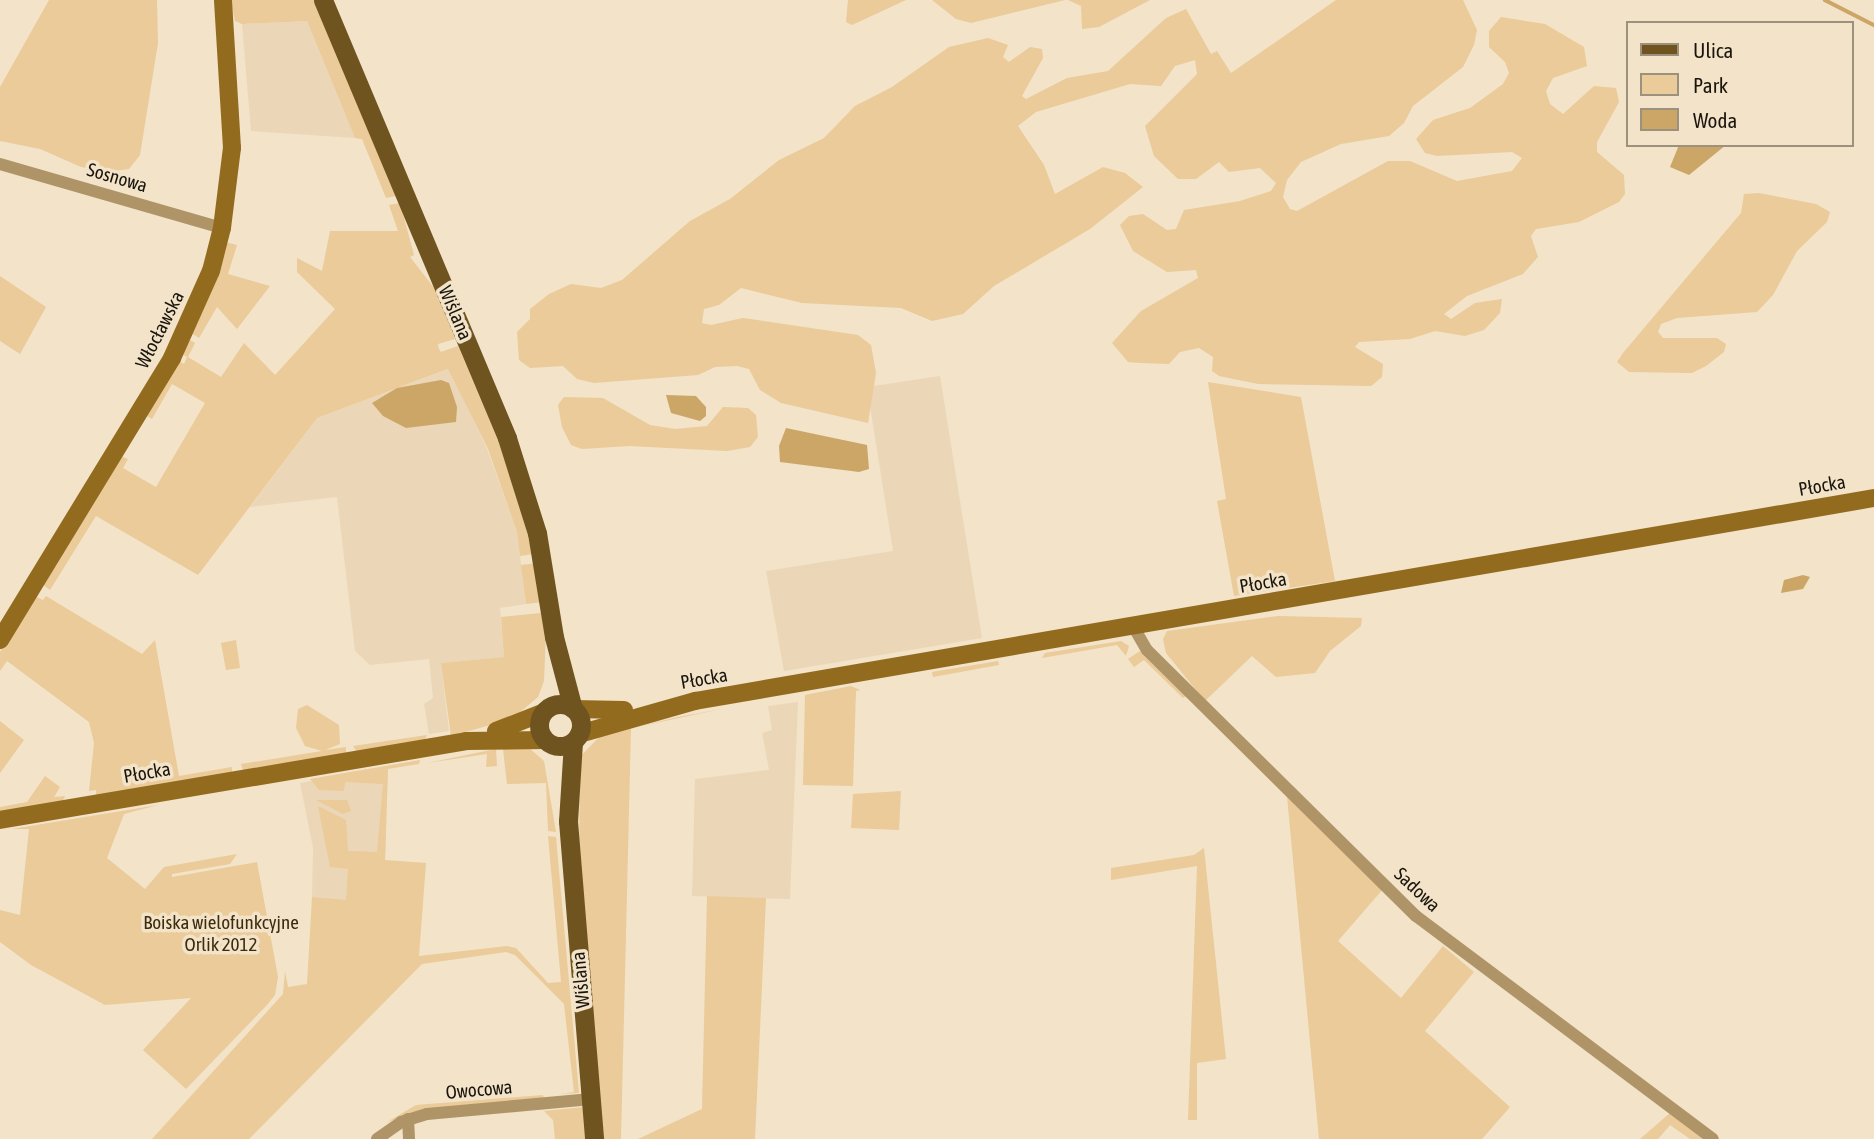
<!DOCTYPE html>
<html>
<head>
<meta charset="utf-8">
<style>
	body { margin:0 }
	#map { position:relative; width:1874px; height:1139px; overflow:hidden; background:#f2e3c9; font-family:"Asap Condensed",sans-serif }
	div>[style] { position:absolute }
	.built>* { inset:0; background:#ebd7b7 }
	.green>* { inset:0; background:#eacb99 }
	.water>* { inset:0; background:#cba667 }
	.stream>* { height:3.5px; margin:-1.75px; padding:0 1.75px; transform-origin:1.75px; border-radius:1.75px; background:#cba667 }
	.minor>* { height:12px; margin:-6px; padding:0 6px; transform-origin:6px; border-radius:6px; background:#af9467 }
	.secondary>* { height:18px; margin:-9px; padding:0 9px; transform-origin:9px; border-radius:9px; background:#936b1e }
	.primary>* { height:19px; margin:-9.5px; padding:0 9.5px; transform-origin:9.5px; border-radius:9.5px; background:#705420 }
	.primary>.ring { margin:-9.5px; padding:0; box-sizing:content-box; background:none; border:19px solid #705420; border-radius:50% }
	span { translate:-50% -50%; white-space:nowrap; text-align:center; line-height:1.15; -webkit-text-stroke:7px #f2e3c9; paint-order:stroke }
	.street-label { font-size:19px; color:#1a150c }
	.park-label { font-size:19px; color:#3c2c0f }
	.legend { position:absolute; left:1626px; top:21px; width:228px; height:126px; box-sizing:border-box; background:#f2e3c9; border:2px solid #9c917d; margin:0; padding:9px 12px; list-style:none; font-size:21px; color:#1a150c }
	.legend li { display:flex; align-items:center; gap:14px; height:35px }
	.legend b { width:35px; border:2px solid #9c917d }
</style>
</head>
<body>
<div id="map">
	<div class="built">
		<i style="clip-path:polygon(307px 21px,355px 138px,251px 131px,242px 24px)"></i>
		<i style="clip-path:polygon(449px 369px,487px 449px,517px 532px,526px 604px,500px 608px,504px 657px,441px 663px,449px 731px,429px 734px,424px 704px,433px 698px,429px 659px,370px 665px,355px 651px,337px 497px,250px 507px,317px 418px)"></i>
		<i style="clip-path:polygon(940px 376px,982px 638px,784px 671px,766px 571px,893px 551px,867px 387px)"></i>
		<i style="clip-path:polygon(798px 702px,790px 899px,692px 896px,695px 779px,769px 770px,762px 733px,772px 730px,768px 706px)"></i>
		<i style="clip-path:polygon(388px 768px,385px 860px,346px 901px,312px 897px,313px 848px,300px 783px)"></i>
	</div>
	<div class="green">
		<i style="clip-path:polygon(49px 0,157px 0,158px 43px,140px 155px,129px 169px,106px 172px,81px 167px,40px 149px,0 141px,0 87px)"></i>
		<i style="clip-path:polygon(230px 0,315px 0,396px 196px,386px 198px,362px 139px,355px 138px,307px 21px,242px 24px,235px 21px)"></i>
		<i style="clip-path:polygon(906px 0,852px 25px,846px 22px,848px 0)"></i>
		<i style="clip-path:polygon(932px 0,1065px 0,971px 23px,956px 19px)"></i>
		<i style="clip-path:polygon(1068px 0,1150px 0,1099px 27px,1082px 29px,1081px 6px)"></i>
		<i style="clip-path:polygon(1336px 0,1463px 0,1477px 30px,1474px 45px,1463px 67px,1413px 106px,1404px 123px,1389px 136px,1341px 144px,1301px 162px,1287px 180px,1283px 197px,1290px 209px,1297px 211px,1388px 161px,1410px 161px,1457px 181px,1512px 171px,1522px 158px,1512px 152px,1437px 156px,1425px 153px,1416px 139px,1433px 120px,1470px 108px,1503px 84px,1509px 73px,1505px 62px,1489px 47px,1489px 31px,1501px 17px,1545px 24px,1584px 47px,1587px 66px,1553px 78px,1546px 91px,1550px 104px,1563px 114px,1594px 86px,1616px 88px,1619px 102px,1597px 142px,1597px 152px,1624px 175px,1625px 194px,1619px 202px,1579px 222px,1536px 229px,1531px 236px,1538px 257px,1523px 274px,1467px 296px,1444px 314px,1451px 319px,1475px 303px,1502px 299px,1500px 313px,1484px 330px,1465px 336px,1435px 331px,1410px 339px,1359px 342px,1355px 347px,1383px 364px,1382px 377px,1371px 386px,1258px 384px,1219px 376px,1212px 371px,1213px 357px,1199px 348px,1180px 352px,1169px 364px,1140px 363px,1128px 362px,1112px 343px,1141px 311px,1198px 278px,1196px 270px,1167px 272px,1133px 251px,1120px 225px,1129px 216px,1143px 214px,1167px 230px,1176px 229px,1184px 210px,1240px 201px,1271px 191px,1276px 183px,1260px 168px,1229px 172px,1219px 162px,1196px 179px,1178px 179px,1154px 156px,1145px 126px,1197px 74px,1195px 60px,1175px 66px,1161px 86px,1130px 84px,1036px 112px,1018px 126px,1044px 165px,1055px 194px,1103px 167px,1125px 173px,1143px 187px,1090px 229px,994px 286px,963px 314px,932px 321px,901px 308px,802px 303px,741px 288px,719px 305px,704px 309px,702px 323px,711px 325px,743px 318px,858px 335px,871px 345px,876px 373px,868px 423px,781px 403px,760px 390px,749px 369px,737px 366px,715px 367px,698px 375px,594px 383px,577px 379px,563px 366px,530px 368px,519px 360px,517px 332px,530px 319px,530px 309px,549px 294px,571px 284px,601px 288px,622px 280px,690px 221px,730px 199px,779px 160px,824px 138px,855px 106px,892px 87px,949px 47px,988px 38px,1008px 45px,1003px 57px,1009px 62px,1030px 47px,1042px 49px,1043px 58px,1022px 96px,1026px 99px,1067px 78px,1108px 71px,1166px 18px,1186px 9px,1211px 54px,1217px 51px,1231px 73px)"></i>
		<i style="clip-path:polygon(1759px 193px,1816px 204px,1830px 212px,1827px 222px,1797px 251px,1773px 295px,1757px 312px,1677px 318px,1661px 324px,1658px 332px,1663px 338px,1717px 338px,1726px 344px,1724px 352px,1706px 366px,1692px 373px,1629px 372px,1617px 362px,1623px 353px,1730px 226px,1741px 213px,1744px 194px)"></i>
		<i style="clip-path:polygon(400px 203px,414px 255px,410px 257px,435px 289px,455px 339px,438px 344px,439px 349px,441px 352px,458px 346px,508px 464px,533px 554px,520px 556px,517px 532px,488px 449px,448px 369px,317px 418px,198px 575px,96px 516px,50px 590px,42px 584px,121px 456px,128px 459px,123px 468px,156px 487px,205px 403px,172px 384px,152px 419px,144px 414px,177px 360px,184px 364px,187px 357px,182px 354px,190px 340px,195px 343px,188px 357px,221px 377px,244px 343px,275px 375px,335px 309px,297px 272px,297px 258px,322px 271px,330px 231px,398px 231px,389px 205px)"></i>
		<i style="clip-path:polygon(225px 242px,237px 245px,228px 274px,270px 286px,237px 329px,217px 307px,199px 338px,191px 333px)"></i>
		<i style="clip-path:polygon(0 276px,46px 307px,20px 354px,0 341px)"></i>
		<i style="clip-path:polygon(1208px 382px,1301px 397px,1335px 581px,1234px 596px,1217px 501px,1226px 499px)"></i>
		<i style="clip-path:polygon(564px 397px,603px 398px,650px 425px,675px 429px,707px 426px,723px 407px,748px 408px,756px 415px,758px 437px,750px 447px,727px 451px,629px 446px,582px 449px,571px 445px,562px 427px,558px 405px)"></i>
		<i style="clip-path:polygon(538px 563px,543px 602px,526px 604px,521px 565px)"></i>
		<i style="clip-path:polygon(34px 596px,43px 600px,46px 596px,142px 654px,155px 640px,179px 776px,232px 767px,232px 773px,96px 798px,96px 790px,89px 791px,94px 743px,89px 722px,7px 661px,0 671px,0 652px)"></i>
		<i style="clip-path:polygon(541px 613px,546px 632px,544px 681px,538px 697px,512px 719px,451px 736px,441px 663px,504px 657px,501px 617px)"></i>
		<i style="clip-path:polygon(1278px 616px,1362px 618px,1361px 626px,1330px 651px,1315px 673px,1276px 677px,1252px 656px,1205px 701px,1166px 653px,1163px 639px,1167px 631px)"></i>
		<i style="clip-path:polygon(236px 640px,240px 668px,226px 670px,221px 643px)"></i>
		<i style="clip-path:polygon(1121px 641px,1129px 646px,1126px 656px,1117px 645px,1042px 658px,1045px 653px)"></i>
		<i style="clip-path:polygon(1140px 651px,1186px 696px,1183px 698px,1144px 660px,1134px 667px,1128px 659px)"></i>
		<i style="clip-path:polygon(998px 661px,999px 665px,933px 677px,932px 672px)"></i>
		<i style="clip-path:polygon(851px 686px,860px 690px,856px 691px,853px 786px,803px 785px,805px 695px)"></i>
		<i style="clip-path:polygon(307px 705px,339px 725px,340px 744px,325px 750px,346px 747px,346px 754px,243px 770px,241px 764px,322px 751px,305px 746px,296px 728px,298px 709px)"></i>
		<i style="clip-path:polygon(722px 709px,631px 728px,621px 1139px,600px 1139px,579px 864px,580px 757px,600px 736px,631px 728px,678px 717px)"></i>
		<i style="clip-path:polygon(0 721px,24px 740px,0 773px)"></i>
		<i style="clip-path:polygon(427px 735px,424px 741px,357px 752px,353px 746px)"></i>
		<i style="clip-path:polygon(529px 748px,544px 761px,556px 832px,548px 831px,546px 783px,507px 784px,503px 749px)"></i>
		<i style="clip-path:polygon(496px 749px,497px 766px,486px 767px,487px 754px,427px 763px)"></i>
		<i style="clip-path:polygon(420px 760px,419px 764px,388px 769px,385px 860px,426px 863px,419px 956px,507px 946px,516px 948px,548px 983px,561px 982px,548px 836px,556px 837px,579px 1093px,560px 1094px,574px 1092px,564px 1004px,515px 955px,506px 952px,422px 964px,249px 1139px,152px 1139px,283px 994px,285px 971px,288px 987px,307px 984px,312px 897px,346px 900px,348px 869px,330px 867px,318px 806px,346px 820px,348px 851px,377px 852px,383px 784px,345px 782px,344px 791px,319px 790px,310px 779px)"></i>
		<i style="clip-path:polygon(45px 776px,60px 787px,54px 797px,65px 796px,62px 804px,0 814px,0 807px,27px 802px)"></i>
		<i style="clip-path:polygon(901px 791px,899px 830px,851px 828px,853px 794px)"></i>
		<i style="clip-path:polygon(1287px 796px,1383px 889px,1338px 941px,1401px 998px,1443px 946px,1474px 972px,1425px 1031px,1510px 1107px,1482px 1139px,1319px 1139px)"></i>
		<i style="clip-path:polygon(316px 800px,347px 800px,351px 811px,343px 814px)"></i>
		<i style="clip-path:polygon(158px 805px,124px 814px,107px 858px,145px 889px,164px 867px,237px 854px,230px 864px,172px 874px,172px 877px,257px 862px,278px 977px,275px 995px,267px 1005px,186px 1089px,143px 1050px,191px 998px,105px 1005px,31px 965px,0 942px,0 910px,20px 915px,29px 829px,12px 829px)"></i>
		<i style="clip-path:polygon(1204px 848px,1226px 1059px,1197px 1063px,1197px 1120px,1188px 1120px,1197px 866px,1111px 880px,1111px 868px,1194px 855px)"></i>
		<i style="clip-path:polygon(707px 896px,766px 898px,755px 1139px,638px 1139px,702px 1109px)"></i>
		<i style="clip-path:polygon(543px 1095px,544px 1100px,408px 1115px,387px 1122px,416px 1105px)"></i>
		<i style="clip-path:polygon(585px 1107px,587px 1139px,555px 1139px,553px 1120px,544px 1111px)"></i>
		<i style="clip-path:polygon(1670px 1113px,1705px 1139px,1690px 1139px,1670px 1125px,1658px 1139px,1640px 1139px)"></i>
	</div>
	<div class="water">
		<i style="clip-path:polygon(1679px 145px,1726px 145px,1689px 175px,1670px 167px)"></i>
		<i style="clip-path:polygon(441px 380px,449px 383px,457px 407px,456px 422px,406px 428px,383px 416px,372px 403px,397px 388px)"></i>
		<i style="clip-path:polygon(666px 395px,696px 396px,706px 407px,706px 416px,700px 421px,671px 413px)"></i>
		<i style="clip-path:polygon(786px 428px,867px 445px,869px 469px,859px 472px,780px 462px,779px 446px)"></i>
		<i style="clip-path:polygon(1803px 575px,1810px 577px,1803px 589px,1781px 593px,1784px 580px)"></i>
	</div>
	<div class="stream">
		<i style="left:1825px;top:0;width:55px;rotate:27deg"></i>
	</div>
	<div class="minor">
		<i style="left:0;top:164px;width:231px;rotate:16.1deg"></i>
		<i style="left:1133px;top:626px;width:28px;rotate:60deg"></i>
		<i style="left:1147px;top:650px;width:378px;rotate:44.7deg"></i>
		<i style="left:1416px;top:916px;width:371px;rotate:36.9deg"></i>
		<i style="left:408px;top:1119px;width:20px;rotate:87deg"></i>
		<i style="left:377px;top:1139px;width:29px;rotate:-35deg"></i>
		<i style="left:401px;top:1122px;width:27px;rotate:-17deg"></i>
		<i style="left:427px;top:1114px;width:165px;rotate:-5.2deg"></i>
	</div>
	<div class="secondary">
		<i style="left:0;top:640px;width:330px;rotate:-58.6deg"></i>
		<i style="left:172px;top:358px;width:95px;rotate:-65.9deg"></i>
		<i style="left:211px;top:271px;width:44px;rotate:-75.7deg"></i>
		<i style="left:222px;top:228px;width:81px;rotate:-82.9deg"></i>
		<i style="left:232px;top:148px;width:148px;rotate:-93.5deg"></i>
		<i style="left:573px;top:709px;width:51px;rotate:1.1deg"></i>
		<i style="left:496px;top:731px;width:49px;rotate:-21.4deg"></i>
		<i style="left:579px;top:734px;width:121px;rotate:-15.9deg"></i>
		<i style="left:695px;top:701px;width:1196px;rotate:-9.77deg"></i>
		<i style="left:0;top:820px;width:473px;rotate:-9.6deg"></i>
		<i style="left:466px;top:741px;width:79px;rotate:-0.7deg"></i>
	</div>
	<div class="primary">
		<i style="left:323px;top:0;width:475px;rotate:67.2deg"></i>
		<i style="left:507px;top:438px;width:100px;rotate:72.5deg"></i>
		<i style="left:537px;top:533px;width:105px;rotate:80.7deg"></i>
		<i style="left:554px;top:637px;width:74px;rotate:75.2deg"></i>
		<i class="ring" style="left:539px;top:704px;width:23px;height:23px"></i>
		<i style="left:573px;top:742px;width:79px;rotate:93.6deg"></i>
		<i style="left:568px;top:821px;width:319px;rotate:85.3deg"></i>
	</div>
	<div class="street-label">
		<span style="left:117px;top:178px;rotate:16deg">Sosnowa</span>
		<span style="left:455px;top:313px;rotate:67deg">Wiślana</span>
		<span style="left:160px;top:330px;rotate:-63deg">Włocławska</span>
		<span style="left:1822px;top:486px;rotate:-10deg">Płocka</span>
		<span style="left:1263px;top:583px;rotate:-10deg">Płocka</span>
		<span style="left:704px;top:679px;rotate:-10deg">Płocka</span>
		<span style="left:147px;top:773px;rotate:-10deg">Płocka</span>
		<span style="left:1417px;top:890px;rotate:43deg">Sadowa</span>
		<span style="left:581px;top:980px;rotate:-95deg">Wiślana</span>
		<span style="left:479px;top:1090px;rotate:-5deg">Owocowa</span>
	</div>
	<div class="park-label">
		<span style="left:221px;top:934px">Boiska wielofunkcyjne<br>Orlik 2012</span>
	</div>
	<ul class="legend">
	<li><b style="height:9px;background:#705420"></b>Ulica</li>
	<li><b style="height:19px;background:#eacb99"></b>Park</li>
	<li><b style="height:19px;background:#cba667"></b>Woda</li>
	</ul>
</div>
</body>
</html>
